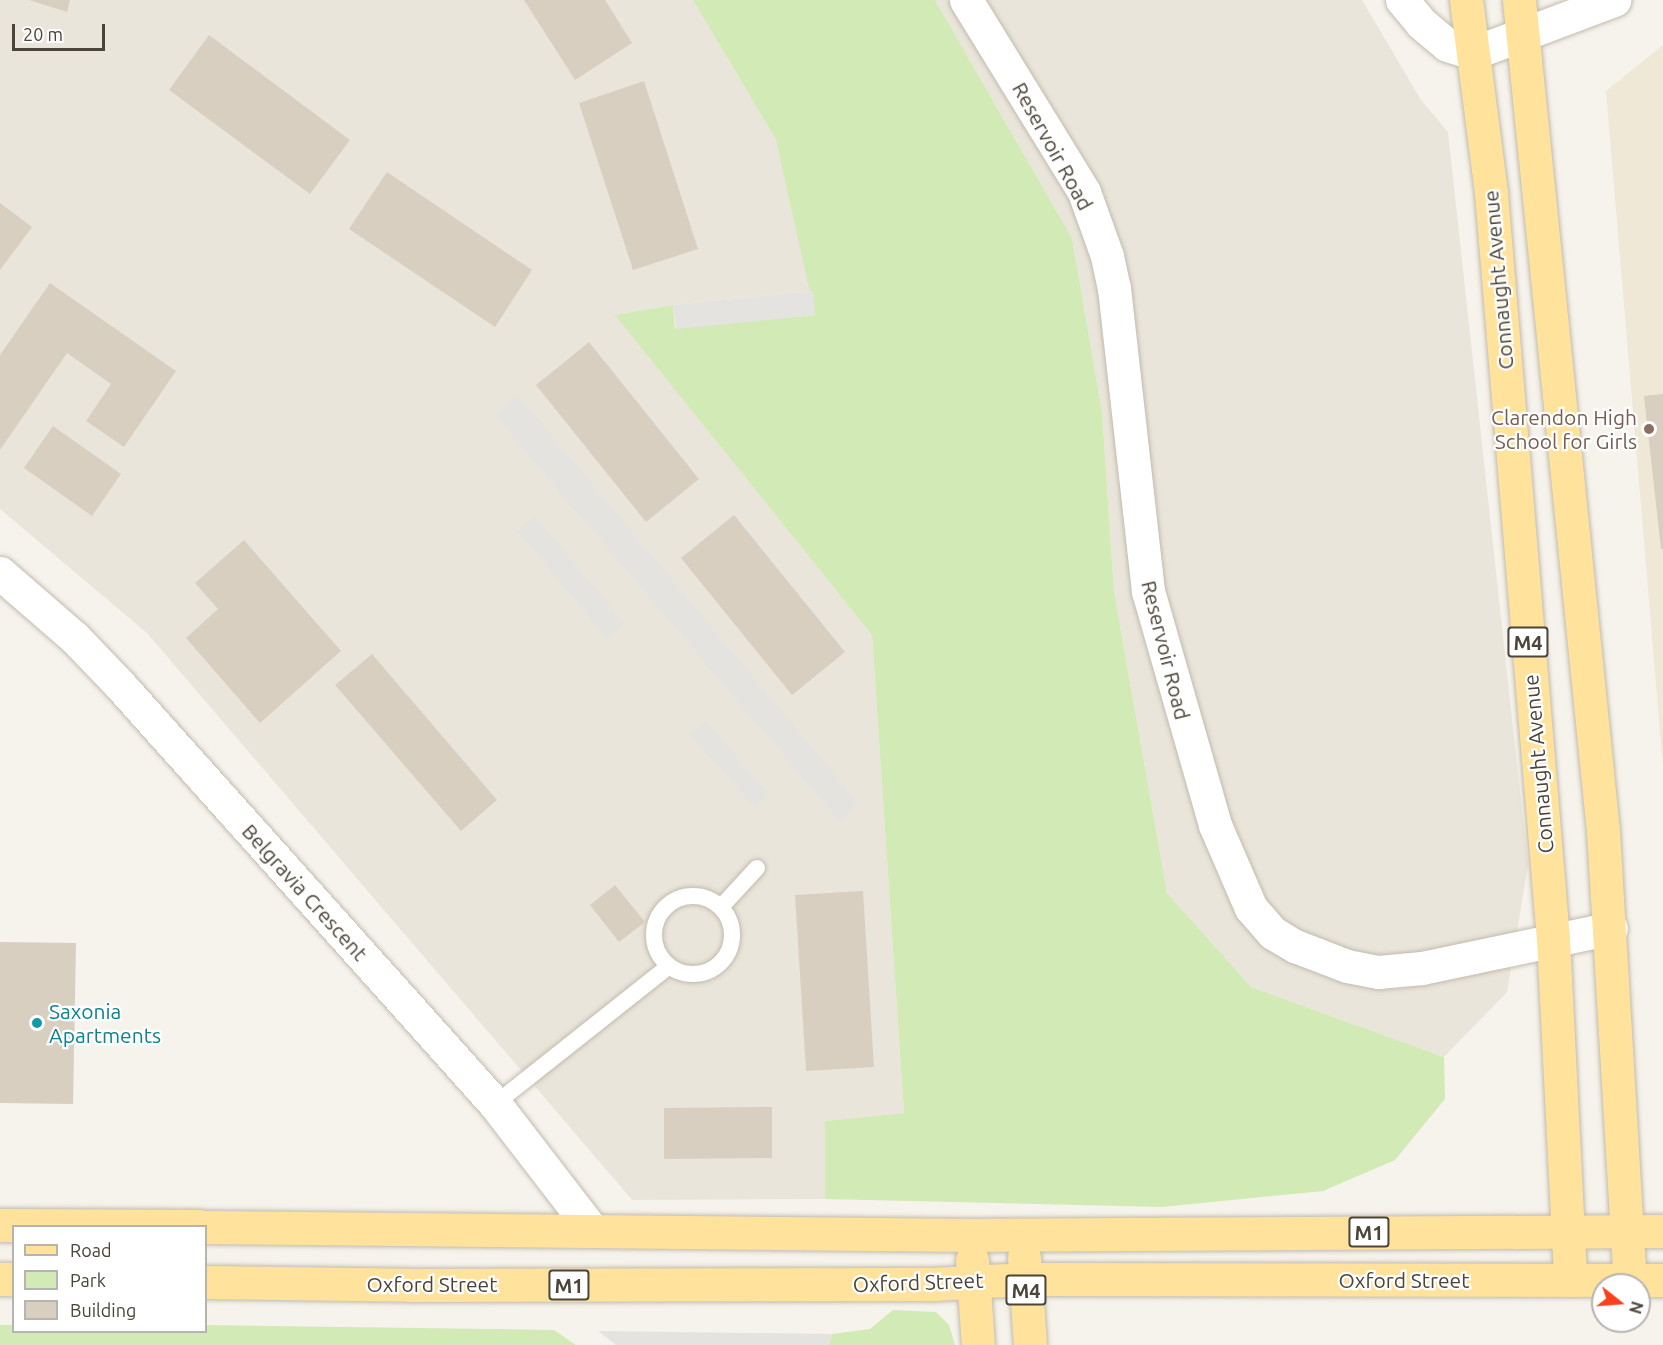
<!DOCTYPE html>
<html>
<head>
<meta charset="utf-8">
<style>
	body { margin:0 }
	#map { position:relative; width:1663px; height:1345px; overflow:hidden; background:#f6f3ec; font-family:Ubuntu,sans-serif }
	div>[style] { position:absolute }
	.residential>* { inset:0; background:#eae5da }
	.education>* { inset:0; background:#efe8d6 }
	.green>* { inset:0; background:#d2eab5 }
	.parking>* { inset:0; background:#e5e3e0 }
	.building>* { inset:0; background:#d8cfc1 }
	.roads { filter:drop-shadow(0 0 2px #c2bbae) drop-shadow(0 0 2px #c2bbae) }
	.service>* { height:16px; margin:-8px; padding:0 8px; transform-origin:8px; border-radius:8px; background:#fff }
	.service>.ring { margin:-8px; padding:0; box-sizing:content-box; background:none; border:16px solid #fff; border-radius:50% }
	.minor>* { height:33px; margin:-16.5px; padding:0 16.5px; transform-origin:16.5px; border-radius:16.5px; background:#fff }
	.tertiary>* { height:33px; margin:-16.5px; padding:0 16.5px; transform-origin:16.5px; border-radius:16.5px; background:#fff }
	.primary>* { height:33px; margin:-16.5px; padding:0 16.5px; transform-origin:16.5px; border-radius:16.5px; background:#ffe39c }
	.dots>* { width:16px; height:16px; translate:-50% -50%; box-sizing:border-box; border:3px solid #fff; border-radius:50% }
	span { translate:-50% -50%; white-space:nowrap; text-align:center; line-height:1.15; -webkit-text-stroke:4.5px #fff; paint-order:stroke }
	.shield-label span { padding:2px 4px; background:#fff; border:2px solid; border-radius:4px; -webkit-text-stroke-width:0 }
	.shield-label { font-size:20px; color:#4b4439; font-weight:700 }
	.street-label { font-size:21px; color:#4b4439 }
	.education-label { font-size:21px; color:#785e54 }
	.right { translate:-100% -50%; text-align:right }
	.culture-label { font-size:21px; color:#0d838f }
	.left { translate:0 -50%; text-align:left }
	.legend { position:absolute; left:12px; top:1225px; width:195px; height:108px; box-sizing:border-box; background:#fff; border:2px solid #b7b4b0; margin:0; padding:8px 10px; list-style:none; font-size:18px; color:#4b4439 }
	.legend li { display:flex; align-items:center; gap:12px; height:30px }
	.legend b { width:30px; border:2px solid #b7b4b0 }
	.north { position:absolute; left:1591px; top:1273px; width:60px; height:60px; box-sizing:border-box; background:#fff; border:2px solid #b7b4b0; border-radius:50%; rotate:107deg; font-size:16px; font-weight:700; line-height:24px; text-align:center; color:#4b4439 }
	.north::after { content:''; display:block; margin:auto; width:21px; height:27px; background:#fc3f1d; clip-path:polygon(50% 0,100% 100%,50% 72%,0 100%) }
	.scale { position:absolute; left:12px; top:24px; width:93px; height:27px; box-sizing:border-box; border:3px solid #4b4439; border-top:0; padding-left:8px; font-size:18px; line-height:21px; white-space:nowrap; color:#4b4439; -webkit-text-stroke:4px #fff; paint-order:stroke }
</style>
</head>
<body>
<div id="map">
	<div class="residential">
		<i style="clip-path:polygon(0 0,693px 0,776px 140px,813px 291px,673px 305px,616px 315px,872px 635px,904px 1113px,825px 1121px,825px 1199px,632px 1200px,147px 633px,0 509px)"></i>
		<i style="clip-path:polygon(935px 0,1362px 0,1421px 100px,1448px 132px,1528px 865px,1507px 992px,1444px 1057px,1251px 987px,1167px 893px,1114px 591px,1102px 412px,1072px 238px)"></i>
	</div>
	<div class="education">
		<i style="clip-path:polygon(1663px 45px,1663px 767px,1606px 91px)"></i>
	</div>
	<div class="green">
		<i style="clip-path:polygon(693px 0,935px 0,1072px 238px,1102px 412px,1114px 591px,1167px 893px,1251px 987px,1444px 1057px,1445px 1099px,1395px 1160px,1323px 1191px,1162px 1207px,825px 1199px,825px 1121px,904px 1113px,872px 635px,615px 315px,673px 305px,675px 328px,815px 315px,776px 140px)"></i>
		<i style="clip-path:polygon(893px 1310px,936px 1312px,949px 1325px,955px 1345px,829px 1345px,832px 1334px,870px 1329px)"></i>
		<i style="clip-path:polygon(0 1325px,13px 1325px,14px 1332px,206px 1332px,206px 1325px,554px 1330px,576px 1345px,0 1345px)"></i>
	</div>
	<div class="parking">
		<i style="clip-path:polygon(813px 291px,815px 315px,676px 329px,673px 305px)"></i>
		<i style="clip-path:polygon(518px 395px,858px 802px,840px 822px,494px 415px)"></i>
		<i style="clip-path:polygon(535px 516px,625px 623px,607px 639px,517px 531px)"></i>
		<i style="clip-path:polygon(706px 721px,770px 795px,754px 808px,690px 734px)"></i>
		<i style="clip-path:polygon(598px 1331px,832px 1334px,829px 1345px,616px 1345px)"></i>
	</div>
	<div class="building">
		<i style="clip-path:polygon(29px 0,70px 0,67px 12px)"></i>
		<i style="clip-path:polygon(524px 0,605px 0,632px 43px,575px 80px)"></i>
		<i style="clip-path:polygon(209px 35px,350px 140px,310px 194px,169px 90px)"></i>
		<i style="clip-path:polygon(644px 81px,698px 249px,633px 270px,579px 103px)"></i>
		<i style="clip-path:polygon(387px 172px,532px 270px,495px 327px,349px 229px)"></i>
		<i style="clip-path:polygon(0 203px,32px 227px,0 270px)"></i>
		<i style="clip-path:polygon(50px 283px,176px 371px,124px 447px,86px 421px,111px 384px,67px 353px,0 450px,0 355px)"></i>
		<i style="clip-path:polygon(589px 342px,699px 479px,646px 522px,536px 385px)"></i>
		<i style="clip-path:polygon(1663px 394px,1663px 549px,1661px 549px,1644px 396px)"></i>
		<i style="clip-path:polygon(53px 426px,121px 474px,92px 516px,24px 468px)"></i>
		<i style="clip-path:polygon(734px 515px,845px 652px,792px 695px,681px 558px)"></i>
		<i style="clip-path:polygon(244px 540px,341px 651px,260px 723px,186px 638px,218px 609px,195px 583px)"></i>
		<i style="clip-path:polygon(372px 654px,497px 800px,461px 831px,335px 685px)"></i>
		<i style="clip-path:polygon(615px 885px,645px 922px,619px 942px,590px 905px)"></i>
		<i style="clip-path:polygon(863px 891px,874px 1067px,806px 1071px,795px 895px)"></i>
		<i style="clip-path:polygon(0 942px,76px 943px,73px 1104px,0 1103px)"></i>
		<i style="clip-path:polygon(772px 1107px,772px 1158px,664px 1159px,664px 1108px)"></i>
	</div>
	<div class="roads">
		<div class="service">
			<i class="ring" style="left:654px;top:896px;width:62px;height:62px"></i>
			<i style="left:721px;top:907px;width:53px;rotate:-47.3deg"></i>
			<i style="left:495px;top:1104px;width:222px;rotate:-38.4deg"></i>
		</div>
		<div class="minor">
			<i style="left:966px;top:0;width:225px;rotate:58.4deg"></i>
			<i style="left:1084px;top:192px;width:68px;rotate:70.2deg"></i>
			<i style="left:1107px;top:256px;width:33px;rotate:78deg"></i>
			<i style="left:1114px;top:288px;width:305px;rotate:83.6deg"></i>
			<i style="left:1148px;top:591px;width:243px;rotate:74deg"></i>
			<i style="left:1215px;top:825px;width:90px;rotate:66.6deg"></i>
			<i style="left:1251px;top:908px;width:33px;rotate:49deg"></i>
			<i style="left:1273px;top:933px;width:26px;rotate:31deg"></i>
			<i style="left:1295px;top:946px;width:56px;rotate:21deg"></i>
			<i style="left:1347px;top:966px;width:32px;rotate:11deg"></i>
			<i style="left:1378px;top:972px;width:44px;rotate:-5.2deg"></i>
			<i style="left:1422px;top:968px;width:193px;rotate:-11.9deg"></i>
			<i style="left:1473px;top:53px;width:151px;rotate:-20.6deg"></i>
			<i style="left:0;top:573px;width:98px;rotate:40.9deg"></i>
			<i style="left:74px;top:637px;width:66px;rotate:46.2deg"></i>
			<i style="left:120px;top:685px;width:562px;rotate:48.17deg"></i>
			<i style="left:495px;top:1104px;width:159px;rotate:52.4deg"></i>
		</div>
		<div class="tertiary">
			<i style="left:1402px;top:0;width:30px;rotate:50deg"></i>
			<i style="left:1421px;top:23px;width:34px;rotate:40deg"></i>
			<i style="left:1447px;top:45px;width:27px;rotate:17deg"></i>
		</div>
		<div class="primary">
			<i style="left:1466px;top:0;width:195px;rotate:82.6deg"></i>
			<i style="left:1491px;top:193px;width:749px;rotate:85.25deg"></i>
			<i style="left:1553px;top:939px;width:341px;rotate:87.1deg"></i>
			<i style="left:1519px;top:0;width:835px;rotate:84.23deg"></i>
			<i style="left:1603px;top:831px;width:450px;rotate:86.6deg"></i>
			<i style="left:0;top:1225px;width:199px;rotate:0.3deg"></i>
			<i style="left:206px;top:1227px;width:765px;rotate:0.6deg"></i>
			<i style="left:971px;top:1235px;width:692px;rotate:-0.33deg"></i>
			<i style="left:1024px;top:1257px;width:88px;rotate:86.1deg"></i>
			<i style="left:972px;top:1260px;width:85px;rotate:86deg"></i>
			<i style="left:0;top:1279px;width:14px"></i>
			<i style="left:206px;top:1282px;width:204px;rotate:0.8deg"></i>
			<i style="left:410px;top:1285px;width:523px;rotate:-0.11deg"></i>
			<i style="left:933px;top:1284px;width:92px;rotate:-3.1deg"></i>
			<i style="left:1025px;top:1279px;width:638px;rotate:0.09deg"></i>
		</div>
	</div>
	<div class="dots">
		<i style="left:1649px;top:429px;background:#8d6e63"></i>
		<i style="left:37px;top:1023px;background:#0f9aa8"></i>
	</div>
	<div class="shield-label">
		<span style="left:1528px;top:642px">M4</span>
		<span style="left:1369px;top:1232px">M1</span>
		<span style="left:569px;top:1285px">M1</span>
		<span style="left:1026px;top:1290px">M4</span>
	</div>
	<div class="street-label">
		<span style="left:1053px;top:146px;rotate:61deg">Reservoir Road</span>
		<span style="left:1498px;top:280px;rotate:-95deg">Connaught Avenue</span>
		<span style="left:1166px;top:650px;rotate:76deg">Reservoir Road</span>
		<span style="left:1538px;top:764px;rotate:-95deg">Connaught Avenue</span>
		<span style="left:305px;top:892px;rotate:48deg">Belgravia Crescent</span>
		<span style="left:1404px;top:1280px">Oxford Street</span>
		<span style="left:918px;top:1282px;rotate:-2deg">Oxford Street</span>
		<span style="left:432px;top:1284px">Oxford Street</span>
	</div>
	<div class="education-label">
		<span class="right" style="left:1637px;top:429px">Clarendon High<br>School for Girls</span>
	</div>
	<div class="culture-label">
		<span class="left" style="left:49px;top:1023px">Saxonia<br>Apartments</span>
	</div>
	<ul class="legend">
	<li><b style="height:8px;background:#ffe39c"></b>Road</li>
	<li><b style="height:16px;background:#d2eab5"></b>Park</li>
	<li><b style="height:16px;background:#d8cfc1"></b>Building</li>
	</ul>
	<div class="north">N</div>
	<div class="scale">20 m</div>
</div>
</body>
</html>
